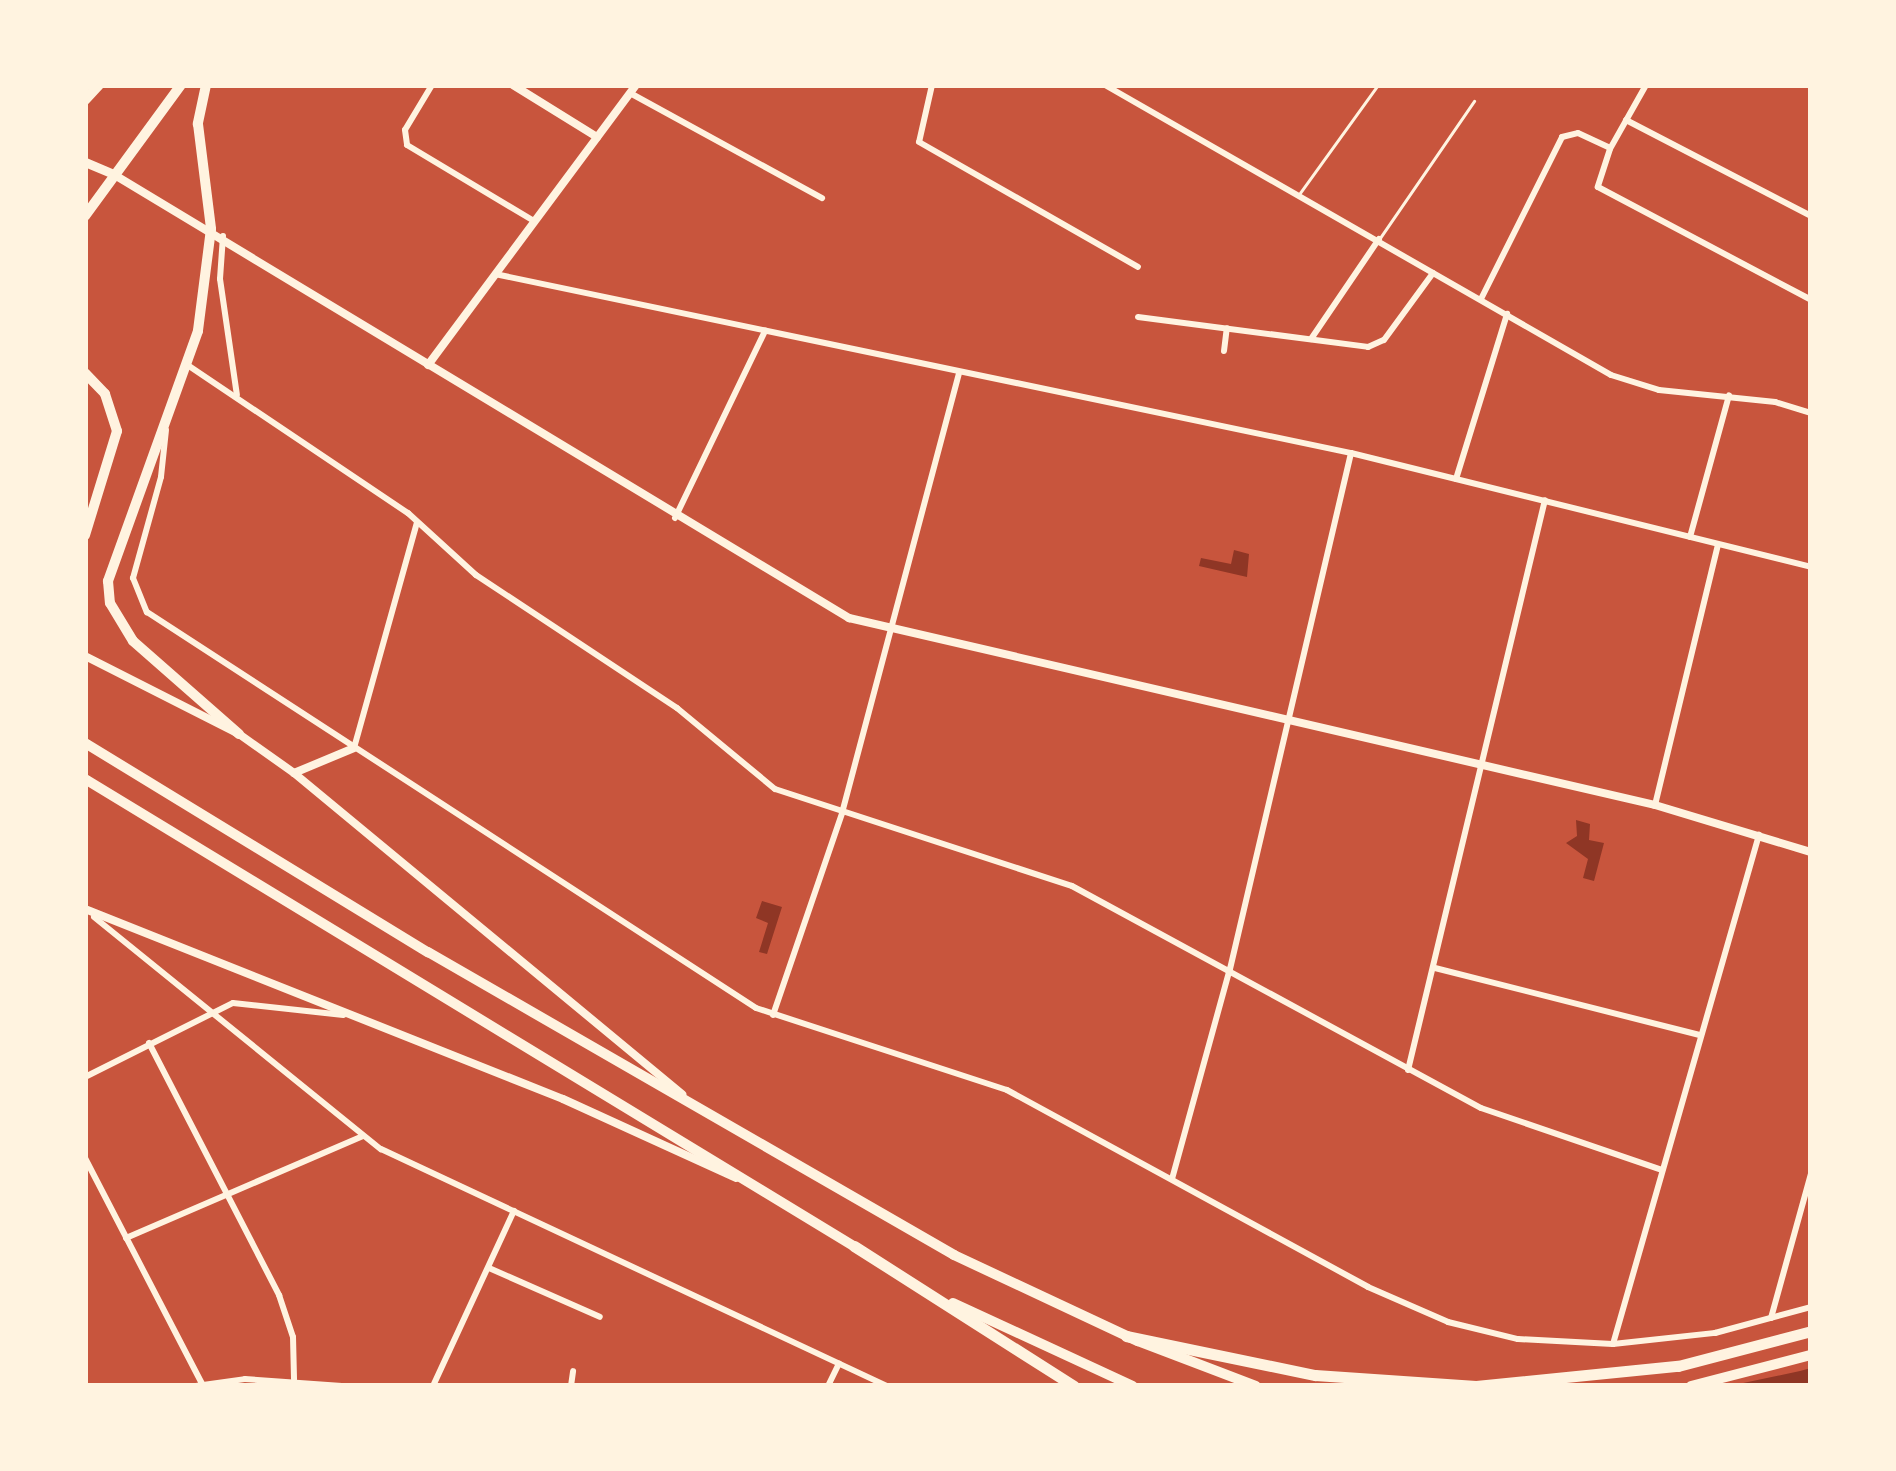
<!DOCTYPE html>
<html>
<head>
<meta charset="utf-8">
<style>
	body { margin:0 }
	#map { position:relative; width:1896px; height:1471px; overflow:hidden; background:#c8553d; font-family:"Exo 2",sans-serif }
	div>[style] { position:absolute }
	.water>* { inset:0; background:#8f3625 }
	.service>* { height:2.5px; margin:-1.25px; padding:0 1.25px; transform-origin:1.25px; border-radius:1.25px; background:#fff3e0 }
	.minor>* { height:6px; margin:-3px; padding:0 3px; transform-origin:3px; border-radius:3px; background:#fff3e0 }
	.tertiary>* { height:8px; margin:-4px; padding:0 4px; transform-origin:4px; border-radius:4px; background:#fff3e0 }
	.secondary>* { height:9px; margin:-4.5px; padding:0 4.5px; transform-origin:4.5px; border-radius:4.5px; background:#fff3e0 }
	.primary>* { height:10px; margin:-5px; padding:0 5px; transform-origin:5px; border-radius:5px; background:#fff3e0 }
	.trunk>* { height:10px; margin:-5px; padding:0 5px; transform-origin:5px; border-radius:5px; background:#fff3e0 }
	.motorway>* { height:11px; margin:-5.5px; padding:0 5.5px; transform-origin:5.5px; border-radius:5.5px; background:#fff3e0 }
	span { translate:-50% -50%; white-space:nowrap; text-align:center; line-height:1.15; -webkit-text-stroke:8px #fff3e0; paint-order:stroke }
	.frame { position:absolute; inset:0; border:88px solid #fff3e0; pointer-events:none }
</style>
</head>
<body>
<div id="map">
	<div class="water">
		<i style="clip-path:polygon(1234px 550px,1249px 554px,1247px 577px,1199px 566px,1201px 558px,1231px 564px)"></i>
		<i style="clip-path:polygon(1576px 820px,1590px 824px,1589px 840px,1604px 843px,1594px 881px,1583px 878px,1588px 859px,1566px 843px,1577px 836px)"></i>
		<i style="clip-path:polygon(762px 901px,782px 907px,767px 954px,759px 952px,768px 923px,756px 918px)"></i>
		<i style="clip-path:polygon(1811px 1368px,1811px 1386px,1729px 1386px,1800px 1371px)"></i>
	</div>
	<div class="service">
		<i style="left:1300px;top:193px;width:133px;rotate:-54.2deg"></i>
		<i style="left:1380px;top:238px;width:166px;rotate:-55.5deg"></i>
	</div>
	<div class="minor">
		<i style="left:432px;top:85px;width:52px;rotate:121deg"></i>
		<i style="left:405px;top:130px;width:15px;rotate:82deg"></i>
		<i style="left:407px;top:145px;width:148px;rotate:30.9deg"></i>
		<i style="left:932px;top:85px;width:58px;rotate:102.8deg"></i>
		<i style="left:919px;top:142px;width:252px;rotate:29.7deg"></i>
		<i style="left:1105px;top:85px;width:583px;rotate:29.82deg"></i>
		<i style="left:1611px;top:375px;width:50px;rotate:17.4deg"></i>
		<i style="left:1659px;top:390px;width:117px;rotate:5.9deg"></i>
		<i style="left:1775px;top:402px;width:38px;rotate:17deg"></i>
		<i style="left:1646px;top:85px;width:73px;rotate:119.4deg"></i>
		<i style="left:1610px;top:149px;width:40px;rotate:108deg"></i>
		<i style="left:1598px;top:187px;width:241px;rotate:27.9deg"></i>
		<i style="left:630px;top:93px;width:219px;rotate:28.7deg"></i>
		<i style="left:1626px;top:120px;width:208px;rotate:27.4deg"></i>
		<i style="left:223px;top:236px;width:43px;rotate:94deg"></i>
		<i style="left:220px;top:279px;width:117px;rotate:81.7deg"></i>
		<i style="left:495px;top:274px;width:875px;rotate:11.81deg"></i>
		<i style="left:1351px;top:453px;width:474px;rotate:13.9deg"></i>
		<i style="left:1481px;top:299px;width:181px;rotate:-63.4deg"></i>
		<i style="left:1562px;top:137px;width:16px;rotate:-14deg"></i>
		<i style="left:1578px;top:133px;width:35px;rotate:25deg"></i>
		<i style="left:1138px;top:317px;width:232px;rotate:7.4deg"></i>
		<i style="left:1368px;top:347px;width:17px;rotate:-24deg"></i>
		<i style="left:1384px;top:340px;width:83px;rotate:-53.8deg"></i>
		<i style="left:1311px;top:339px;width:121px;rotate:-55.8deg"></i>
		<i style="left:1224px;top:351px;width:23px;rotate:-83deg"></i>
		<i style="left:189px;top:366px;width:264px;rotate:33.9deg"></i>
		<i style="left:408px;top:513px;width:92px;rotate:42.4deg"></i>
		<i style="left:476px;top:575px;width:241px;rotate:33.5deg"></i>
		<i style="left:677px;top:708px;width:127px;rotate:39.6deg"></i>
		<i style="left:775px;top:789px;width:312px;rotate:18.1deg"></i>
		<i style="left:1072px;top:886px;width:465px;rotate:28.5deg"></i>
		<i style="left:1481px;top:1108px;width:191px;rotate:18.9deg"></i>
		<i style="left:166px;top:430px;width:47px;rotate:96.1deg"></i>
		<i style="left:161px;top:477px;width:105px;rotate:105.5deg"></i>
		<i style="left:133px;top:578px;width:37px;rotate:68deg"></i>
		<i style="left:147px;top:612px;width:726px;rotate:33.03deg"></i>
		<i style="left:756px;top:1008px;width:264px;rotate:18.1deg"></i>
		<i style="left:1007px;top:1090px;width:411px;rotate:28.6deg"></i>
		<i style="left:1368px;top:1287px;width:87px;rotate:23.6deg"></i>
		<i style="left:1448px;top:1322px;width:72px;rotate:13.7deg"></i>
		<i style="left:1518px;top:1339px;width:95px;rotate:3deg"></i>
		<i style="left:1613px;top:1344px;width:103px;rotate:-6.2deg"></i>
		<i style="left:1715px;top:1333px;width:99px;rotate:-15.2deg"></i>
		<i style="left:1456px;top:479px;width:173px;rotate:-72.8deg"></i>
		<i style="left:675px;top:518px;width:208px;rotate:-64.3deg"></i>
		<i style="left:1690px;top:537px;width:147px;rotate:-74.6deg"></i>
		<i style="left:354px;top:748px;width:234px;rotate:-74.4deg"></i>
		<i style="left:1655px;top:805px;width:268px;rotate:-76.4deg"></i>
		<i style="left:94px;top:917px;width:369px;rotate:39deg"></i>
		<i style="left:381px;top:1149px;width:559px;rotate:25.1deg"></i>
		<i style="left:1435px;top:968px;width:273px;rotate:14.2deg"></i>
		<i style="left:773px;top:1015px;width:213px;rotate:-71.1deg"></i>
		<i style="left:842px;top:813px;width:454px;rotate:-75.1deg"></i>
		<i style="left:149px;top:1043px;width:284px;rotate:62.7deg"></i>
		<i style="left:279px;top:1295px;width:44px;rotate:71.6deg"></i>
		<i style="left:293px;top:1337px;width:42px;rotate:88.6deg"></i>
		<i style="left:1408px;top:1070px;width:586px;rotate:-76.49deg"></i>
		<i style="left:85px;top:1077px;width:165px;rotate:-26.6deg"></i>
		<i style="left:233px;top:1003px;width:111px;rotate:6.2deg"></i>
		<i style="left:85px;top:1158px;width:254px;rotate:62.6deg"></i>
		<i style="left:1172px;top:1179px;width:218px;rotate:-74.6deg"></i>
		<i style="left:1230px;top:969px;width:530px;rotate:-76.8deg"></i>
		<i style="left:126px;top:1238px;width:258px;rotate:-23.3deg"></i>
		<i style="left:489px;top:1268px;width:121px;rotate:23.8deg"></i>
		<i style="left:1771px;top:1318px;width:149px;rotate:-74.5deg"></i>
		<i style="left:1613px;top:1344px;width:530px;rotate:-74deg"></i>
		<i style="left:196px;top:1386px;width:49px;rotate:-8.1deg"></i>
		<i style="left:245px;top:1379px;width:97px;rotate:4.1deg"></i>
		<i style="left:433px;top:1386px;width:193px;rotate:-65.2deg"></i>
		<i style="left:571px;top:1386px;width:15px;rotate:-82deg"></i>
		<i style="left:828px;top:1386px;width:25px;rotate:-64deg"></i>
	</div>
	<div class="tertiary">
		<i style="left:513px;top:85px;width:99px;rotate:31.8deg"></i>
		<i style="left:113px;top:174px;width:860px;rotate:31.1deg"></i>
		<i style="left:849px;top:618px;width:827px;rotate:13.06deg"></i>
		<i style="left:1655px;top:805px;width:163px;rotate:16.8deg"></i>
		<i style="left:428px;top:365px;width:349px;rotate:-53.4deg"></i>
		<i style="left:85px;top:656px;width:173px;rotate:26.9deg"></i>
		<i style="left:239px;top:734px;width:67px;rotate:35.3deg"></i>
		<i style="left:294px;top:773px;width:504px;rotate:39.6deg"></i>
		<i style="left:294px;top:773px;width:65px;rotate:-22.6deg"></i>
		<i style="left:85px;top:909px;width:514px;rotate:21.68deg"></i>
		<i style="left:563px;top:1099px;width:190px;rotate:24.5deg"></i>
	</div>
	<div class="secondary">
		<i style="left:85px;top:86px;width:2px;rotate:-27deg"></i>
		<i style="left:85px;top:162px;width:30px;rotate:23deg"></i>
	</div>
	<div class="primary">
		<i style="left:206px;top:85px;width:40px;rotate:102deg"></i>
		<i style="left:198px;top:124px;width:106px;rotate:82.9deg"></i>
		<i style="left:211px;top:229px;width:103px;rotate:97.3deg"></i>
		<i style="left:198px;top:331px;width:266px;rotate:109.8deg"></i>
		<i style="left:108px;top:581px;width:22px;rotate:85deg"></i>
		<i style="left:110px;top:603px;width:44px;rotate:58.8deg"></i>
		<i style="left:133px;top:641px;width:141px;rotate:41.3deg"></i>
		<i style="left:85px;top:100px;width:21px;rotate:-47deg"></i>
		<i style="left:85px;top:216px;width:162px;rotate:-53.8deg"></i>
		<i style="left:85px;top:373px;width:29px;rotate:46deg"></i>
		<i style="left:105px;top:394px;width:39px;rotate:72deg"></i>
		<i style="left:117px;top:431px;width:109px;rotate:107.1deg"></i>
	</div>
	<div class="trunk">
		<i style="left:85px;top:743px;width:402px;rotate:31.4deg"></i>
		<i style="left:428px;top:952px;width:607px;rotate:29.94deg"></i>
		<i style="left:954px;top:1255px;width:203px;rotate:25.1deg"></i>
		<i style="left:1138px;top:1341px;width:126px;rotate:20.9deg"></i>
		<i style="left:85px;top:779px;width:907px;rotate:31.29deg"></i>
		<i style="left:953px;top:1303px;width:198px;rotate:24.8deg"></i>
		<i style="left:1691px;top:1386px;width:124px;rotate:-14.5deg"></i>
	</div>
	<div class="motorway">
		<i style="left:854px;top:1246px;width:261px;rotate:32.5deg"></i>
		<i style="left:1126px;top:1336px;width:193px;rotate:11.7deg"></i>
		<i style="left:1315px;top:1375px;width:161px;rotate:3.9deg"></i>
		<i style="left:1476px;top:1386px;width:203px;rotate:-5.7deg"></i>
		<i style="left:1678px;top:1366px;width:138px;rotate:-14.7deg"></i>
	</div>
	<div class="frame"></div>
</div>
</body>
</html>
